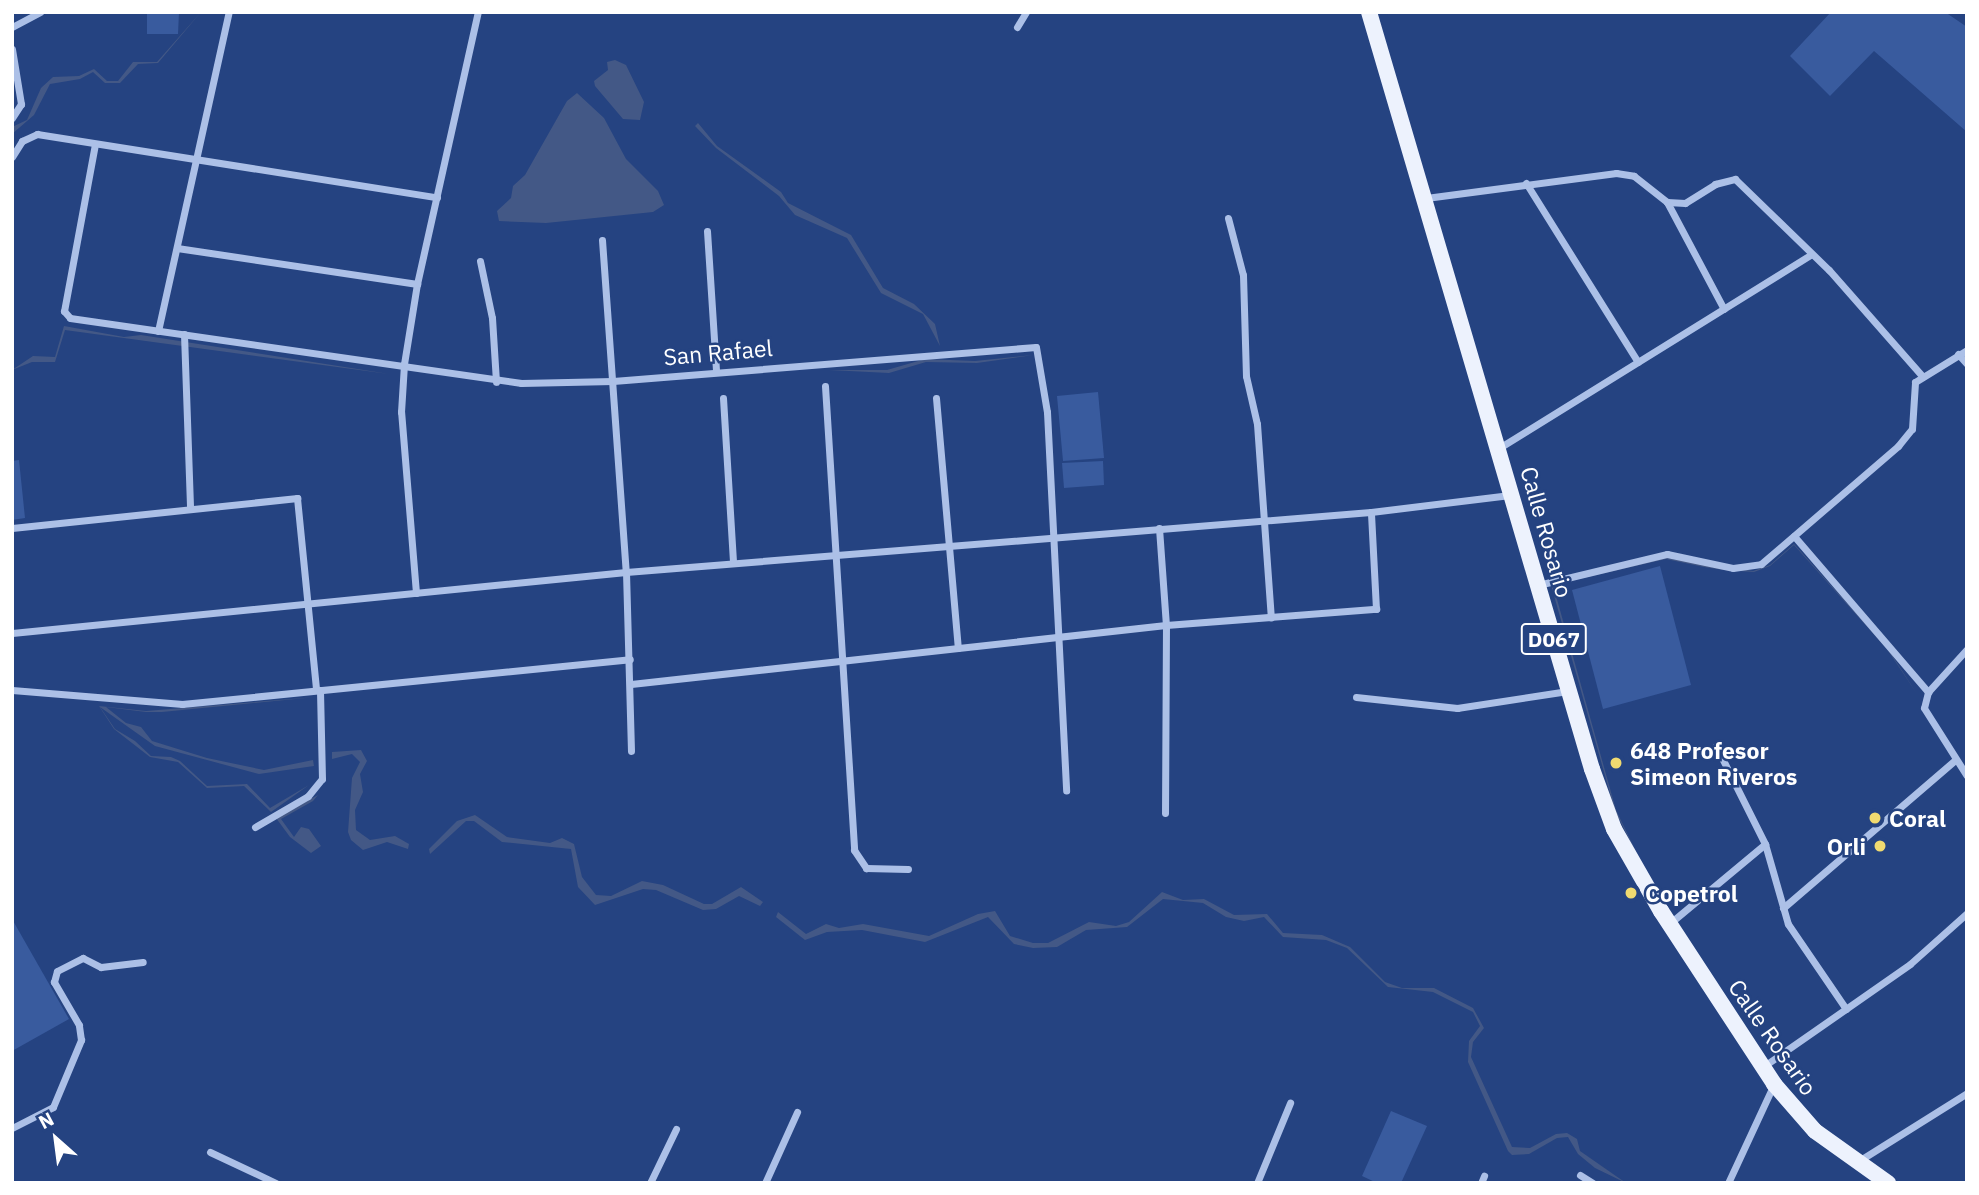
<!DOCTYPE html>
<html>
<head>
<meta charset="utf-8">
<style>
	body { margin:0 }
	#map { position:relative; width:1979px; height:1195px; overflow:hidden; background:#254381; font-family:"IBM Plex Sans",sans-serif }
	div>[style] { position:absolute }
	.green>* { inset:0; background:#395b9e }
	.water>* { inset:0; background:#435886 }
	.minor>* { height:7px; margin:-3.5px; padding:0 3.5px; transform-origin:3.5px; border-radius:3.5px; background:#acc0e7 }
	.primary>* { height:16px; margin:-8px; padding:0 8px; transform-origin:8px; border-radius:8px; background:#edf2fd }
	.dots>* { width:19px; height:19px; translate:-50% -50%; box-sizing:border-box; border:4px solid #254381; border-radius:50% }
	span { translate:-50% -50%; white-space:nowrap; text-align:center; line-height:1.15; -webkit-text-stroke:5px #254381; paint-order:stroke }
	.shield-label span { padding:2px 5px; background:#254381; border:2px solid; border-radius:5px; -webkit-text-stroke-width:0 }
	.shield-label { font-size:21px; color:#fff; font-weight:700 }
	.street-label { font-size:23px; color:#fff }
	.poi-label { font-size:23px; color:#fff; font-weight:700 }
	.left { translate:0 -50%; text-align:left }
	.right { translate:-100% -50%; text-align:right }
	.frame { position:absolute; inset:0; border:14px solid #fff; pointer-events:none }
	.north { position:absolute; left:21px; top:1104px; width:70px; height:70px; -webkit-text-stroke:5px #254381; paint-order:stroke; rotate:332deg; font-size:19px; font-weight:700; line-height:28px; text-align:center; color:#fff }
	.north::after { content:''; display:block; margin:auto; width:24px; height:32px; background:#fff; clip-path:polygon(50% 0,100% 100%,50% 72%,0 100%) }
</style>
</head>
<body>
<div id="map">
	<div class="green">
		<i style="clip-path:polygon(147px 12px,179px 12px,178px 34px,147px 34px)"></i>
		<i style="clip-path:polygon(1831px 12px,1945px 12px,1967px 27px,1967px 132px,1874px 51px,1830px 96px,1790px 56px)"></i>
		<i style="clip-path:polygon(1098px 392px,1104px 458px,1063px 461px,1057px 396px)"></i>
		<i style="clip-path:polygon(19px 460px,25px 518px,12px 520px,12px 461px)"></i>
		<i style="clip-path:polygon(1103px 461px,1104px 485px,1064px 488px,1062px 463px)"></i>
		<i style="clip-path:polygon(1660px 566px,1691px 685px,1603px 709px,1572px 590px)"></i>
		<i style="clip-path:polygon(12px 919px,69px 1019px,12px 1051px)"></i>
		<i style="clip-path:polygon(1391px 1111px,1427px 1126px,1401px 1183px,1377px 1183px,1362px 1176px)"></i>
	</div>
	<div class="water">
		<i style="clip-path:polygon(201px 12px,158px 63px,138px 64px,120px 83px,105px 83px,93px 72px,80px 79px,50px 84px,34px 115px,12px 134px,12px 127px,27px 120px,41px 88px,53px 77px,79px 76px,94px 69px,107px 81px,118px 81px,133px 62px,157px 62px)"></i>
		<i style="clip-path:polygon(615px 60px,626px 65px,644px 102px,640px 120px,623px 119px,595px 86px,594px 81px,608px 70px,607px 62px)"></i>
		<i style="clip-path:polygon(577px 93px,604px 118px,626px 159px,658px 191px,664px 205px,653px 212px,546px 223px,499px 221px,497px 211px,511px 198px,513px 186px,525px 175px,567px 101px)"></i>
		<i style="clip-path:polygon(698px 123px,717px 146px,781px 192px,788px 203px,851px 235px,883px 288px,914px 304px,935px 324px,940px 346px,923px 314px,881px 293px,847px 238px,795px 215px,779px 196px,716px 148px,695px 126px)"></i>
		<i style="clip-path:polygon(64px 326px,124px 337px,141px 335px,389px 374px,65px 330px,55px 362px,32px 362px,12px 370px,33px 356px,55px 357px)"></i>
		<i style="clip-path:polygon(1033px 355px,977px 363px,926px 362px,889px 373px,829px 370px,887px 370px,925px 359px,975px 361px)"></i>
		<i style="clip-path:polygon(1794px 544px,1888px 649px,1917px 694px,1887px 649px,1794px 545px,1770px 566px,1754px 572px,1724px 570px,1704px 567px,1666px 559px,1553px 585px,1616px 810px,1643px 866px,1615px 811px,1551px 585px,1665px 558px,1753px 571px,1770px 565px)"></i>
		<i style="clip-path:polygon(316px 697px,162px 712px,146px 712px,106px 707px,126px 723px,141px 727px,152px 741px,207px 758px,264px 770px,313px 760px,314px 766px,259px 774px,155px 746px,100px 707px,115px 729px,135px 741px,151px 756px,171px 757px,180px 761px,207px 786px,247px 784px,270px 808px,309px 785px,271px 812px,244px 786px,207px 788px,178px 762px,150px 757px,114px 729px,99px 706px,61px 702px,146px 711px)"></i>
		<i style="clip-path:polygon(361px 750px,367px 761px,360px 774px,363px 792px,355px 810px,356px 830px,370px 840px,395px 836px,409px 844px,408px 849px,387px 842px,363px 850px,351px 840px,348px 832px,352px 778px,360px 762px,352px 754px,332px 759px,332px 752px)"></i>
		<i style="clip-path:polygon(318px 795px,313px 801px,281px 819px,294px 837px,301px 827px,309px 829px,321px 846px,311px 853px,290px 837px,276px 818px)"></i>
		<i style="clip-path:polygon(475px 815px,507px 837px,550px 843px,562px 838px,574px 844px,582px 877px,596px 895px,611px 896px,642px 881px,663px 885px,704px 904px,712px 904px,741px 887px,763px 902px,760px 906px,739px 896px,716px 909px,703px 910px,656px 890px,643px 889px,595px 905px,578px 887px,571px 849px,502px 842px,474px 821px,466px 821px,430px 854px,429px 849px,457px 821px)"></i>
		<i style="clip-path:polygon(1162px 892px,1183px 900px,1204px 899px,1234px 915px,1267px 914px,1283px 933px,1322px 935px,1350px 947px,1385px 982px,1402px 988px,1434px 988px,1473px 1008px,1484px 1028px,1473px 1042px,1471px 1057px,1512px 1147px,1530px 1148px,1556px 1134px,1567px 1133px,1577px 1139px,1580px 1151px,1626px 1183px,1595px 1168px,1578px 1154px,1568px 1137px,1557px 1138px,1529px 1154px,1512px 1155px,1508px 1151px,1468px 1062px,1469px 1041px,1480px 1026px,1473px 1012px,1433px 992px,1388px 987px,1347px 948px,1326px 940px,1283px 937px,1264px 917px,1244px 921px,1226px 917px,1203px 903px,1163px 899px,1127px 927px,1086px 930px,1057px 947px,1033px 948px,1014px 944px,988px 917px,925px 942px,862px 930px,827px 932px,805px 940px,776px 917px,778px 912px,806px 934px,826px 924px,839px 928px,863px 924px,929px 936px,978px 914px,995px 911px,1010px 936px,1033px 943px,1048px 943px,1089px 922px,1116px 926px,1129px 922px)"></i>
	</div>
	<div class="minor">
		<i style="left:12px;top:27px;width:32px;rotate:-28deg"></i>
		<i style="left:1017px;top:27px;width:17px;rotate:-59deg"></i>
		<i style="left:12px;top:49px;width:56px;rotate:80.7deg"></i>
		<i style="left:21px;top:104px;width:17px;rotate:123deg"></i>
		<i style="left:95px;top:144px;width:170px;rotate:100.5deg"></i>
		<i style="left:64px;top:311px;width:9px;rotate:49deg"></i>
		<i style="left:70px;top:318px;width:456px;rotate:8.2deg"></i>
		<i style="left:521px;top:383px;width:92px;rotate:-1.2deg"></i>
		<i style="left:613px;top:381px;width:424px;rotate:-4.6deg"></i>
		<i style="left:1036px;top:347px;width:66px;rotate:80.4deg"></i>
		<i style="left:1047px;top:412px;width:379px;rotate:87.1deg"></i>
		<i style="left:12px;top:157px;width:19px;rotate:-58deg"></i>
		<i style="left:22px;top:141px;width:17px;rotate:-25deg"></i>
		<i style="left:37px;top:134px;width:405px;rotate:9deg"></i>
		<i style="left:1526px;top:183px;width:211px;rotate:58deg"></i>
		<i style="left:1426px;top:198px;width:192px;rotate:-7.5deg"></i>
		<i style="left:1616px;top:173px;width:18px;rotate:9deg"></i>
		<i style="left:1634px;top:176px;width:42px;rotate:38.2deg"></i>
		<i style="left:1667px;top:202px;width:121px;rotate:62deg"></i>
		<i style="left:1667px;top:202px;width:18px;rotate:3deg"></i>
		<i style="left:1685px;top:203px;width:36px;rotate:-32deg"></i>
		<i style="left:1715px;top:184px;width:21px;rotate:-14deg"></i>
		<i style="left:1735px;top:179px;width:131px;rotate:44.1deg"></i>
		<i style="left:1829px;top:270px;width:141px;rotate:48.7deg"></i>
		<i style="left:1228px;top:218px;width:59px;rotate:75.3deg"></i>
		<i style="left:1243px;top:275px;width:101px;rotate:88.3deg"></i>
		<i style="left:1246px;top:376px;width:49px;rotate:77.1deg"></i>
		<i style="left:1257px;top:424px;width:194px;rotate:85.9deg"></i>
		<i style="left:707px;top:231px;width:139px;rotate:86.3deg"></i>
		<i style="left:602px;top:240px;width:333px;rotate:85.9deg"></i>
		<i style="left:626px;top:572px;width:179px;rotate:88.4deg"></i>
		<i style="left:177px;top:248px;width:243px;rotate:8.5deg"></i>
		<i style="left:480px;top:261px;width:58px;rotate:78.1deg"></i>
		<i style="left:492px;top:318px;width:64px;rotate:86.4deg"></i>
		<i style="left:158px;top:331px;width:327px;rotate:-77.5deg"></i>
		<i style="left:184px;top:334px;width:175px;rotate:88deg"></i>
		<i style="left:1958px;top:354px;width:13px;rotate:48deg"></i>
		<i style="left:825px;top:386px;width:465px;rotate:86.4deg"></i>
		<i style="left:854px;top:850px;width:22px;rotate:56deg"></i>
		<i style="left:866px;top:868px;width:42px;rotate:1.4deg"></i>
		<i style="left:723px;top:398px;width:164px;rotate:86.5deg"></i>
		<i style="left:936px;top:398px;width:251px;rotate:85deg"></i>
		<i style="left:1499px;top:448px;width:366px;rotate:-31.8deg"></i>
		<i style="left:12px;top:528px;width:287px;rotate:-6deg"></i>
		<i style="left:297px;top:498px;width:193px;rotate:84.3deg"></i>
		<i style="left:1159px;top:528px;width:97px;rotate:85.9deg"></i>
		<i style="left:1166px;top:625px;width:188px;rotate:90.3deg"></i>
		<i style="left:1794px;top:536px;width:206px;rotate:49.3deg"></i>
		<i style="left:1538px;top:585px;width:133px;rotate:-13.5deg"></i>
		<i style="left:1667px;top:554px;width:67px;rotate:12deg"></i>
		<i style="left:1733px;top:568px;width:28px;rotate:-8deg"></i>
		<i style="left:1761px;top:564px;width:181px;rotate:-40.7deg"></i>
		<i style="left:1898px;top:446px;width:22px;rotate:-51deg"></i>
		<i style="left:1912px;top:429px;width:47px;rotate:-86.3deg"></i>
		<i style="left:1915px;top:382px;width:61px;rotate:-31.6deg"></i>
		<i style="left:416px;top:593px;width:182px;rotate:-94.7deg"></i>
		<i style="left:401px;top:412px;width:48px;rotate:-86.4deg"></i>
		<i style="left:404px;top:364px;width:81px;rotate:-80.8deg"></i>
		<i style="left:417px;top:284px;width:279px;rotate:-77.4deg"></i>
		<i style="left:12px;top:633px;width:617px;rotate:-5.67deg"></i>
		<i style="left:626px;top:572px;width:747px;rotate:-4.6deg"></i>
		<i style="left:1371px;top:512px;width:140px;rotate:-7deg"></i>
		<i style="left:1967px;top:649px;width:58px;rotate:132.2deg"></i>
		<i style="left:1928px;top:692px;width:16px;rotate:104deg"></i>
		<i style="left:1924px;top:708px;width:80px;rotate:57.7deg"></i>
		<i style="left:631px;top:684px;width:538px;rotate:-6.29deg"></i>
		<i style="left:1166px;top:625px;width:211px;rotate:-4.4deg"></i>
		<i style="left:1376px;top:609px;width:97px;rotate:-93deg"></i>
		<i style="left:12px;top:690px;width:171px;rotate:4.7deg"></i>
		<i style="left:182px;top:704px;width:450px;rotate:-5.7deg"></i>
		<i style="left:1356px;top:697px;width:102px;rotate:6.2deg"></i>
		<i style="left:1457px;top:708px;width:112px;rotate:-8.7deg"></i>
		<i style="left:1716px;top:746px;width:110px;rotate:63.4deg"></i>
		<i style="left:1765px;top:844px;width:83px;rotate:74deg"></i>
		<i style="left:1788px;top:924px;width:103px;rotate:55.7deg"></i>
		<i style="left:255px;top:827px;width:61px;rotate:-30.3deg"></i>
		<i style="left:308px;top:796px;width:22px;rotate:-51deg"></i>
		<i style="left:322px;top:779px;width:89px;rotate:-91.3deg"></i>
		<i style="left:1783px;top:908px;width:227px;rotate:-40.7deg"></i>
		<i style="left:1669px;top:924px;width:125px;rotate:-39.8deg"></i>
		<i style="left:1764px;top:1066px;width:178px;rotate:-34.9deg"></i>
		<i style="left:1910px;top:964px;width:76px;rotate:-41.8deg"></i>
		<i style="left:12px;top:1128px;width:46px;rotate:-27.1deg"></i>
		<i style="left:53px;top:1107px;width:73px;rotate:-67.3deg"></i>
		<i style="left:81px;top:1040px;width:15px;rotate:-98deg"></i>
		<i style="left:79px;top:1025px;width:50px;rotate:-120.2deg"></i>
		<i style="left:54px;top:982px;width:11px;rotate:-75deg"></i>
		<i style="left:57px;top:971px;width:29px;rotate:-27deg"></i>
		<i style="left:83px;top:958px;width:20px;rotate:27deg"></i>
		<i style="left:101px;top:967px;width:42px;rotate:-6.8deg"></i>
		<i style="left:210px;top:1152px;width:73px;rotate:25.2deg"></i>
		<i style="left:1857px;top:1162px;width:130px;rotate:-32.1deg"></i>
		<i style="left:1580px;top:1175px;width:15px;rotate:32deg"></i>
		<i style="left:650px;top:1183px;width:60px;rotate:-64.3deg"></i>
		<i style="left:765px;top:1183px;width:78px;rotate:-65.7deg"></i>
		<i style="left:1257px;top:1183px;width:87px;rotate:-67.6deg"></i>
		<i style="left:1481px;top:1183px;width:8px;rotate:-67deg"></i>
		<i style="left:1728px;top:1183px;width:109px;rotate:-65.1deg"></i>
	</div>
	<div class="primary">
		<i style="left:1369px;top:12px;width:789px;rotate:73.59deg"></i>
		<i style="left:1592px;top:769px;width:64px;rotate:69.9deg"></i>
		<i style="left:1614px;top:829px;width:95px;rotate:60.2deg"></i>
		<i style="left:1661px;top:911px;width:207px;rotate:56.8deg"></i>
		<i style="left:1774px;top:1084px;width:62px;rotate:48.9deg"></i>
		<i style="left:1815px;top:1131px;width:90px;rotate:35.5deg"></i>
	</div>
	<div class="dots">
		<i style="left:1616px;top:763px;background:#f0da70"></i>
		<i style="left:1875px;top:818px;background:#f0da70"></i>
		<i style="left:1880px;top:846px;background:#f0da70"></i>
		<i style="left:1631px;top:893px;background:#f0da70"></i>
	</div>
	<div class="shield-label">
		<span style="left:1554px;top:639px">D067</span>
	</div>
	<div class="street-label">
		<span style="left:718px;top:352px;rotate:-5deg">San Rafael</span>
		<span style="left:1547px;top:532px;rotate:74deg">Calle Rosario</span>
		<span style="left:1773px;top:1037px;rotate:55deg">Calle Rosario</span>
	</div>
	<div class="poi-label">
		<span class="left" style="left:1630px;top:763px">648 Profesor<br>Simeon Riveros</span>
		<span class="left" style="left:1889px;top:818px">Coral</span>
		<span class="right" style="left:1866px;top:846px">Orli</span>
		<span class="left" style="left:1645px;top:893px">Copetrol</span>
	</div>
	<div class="frame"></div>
	<div class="north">N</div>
</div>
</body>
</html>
